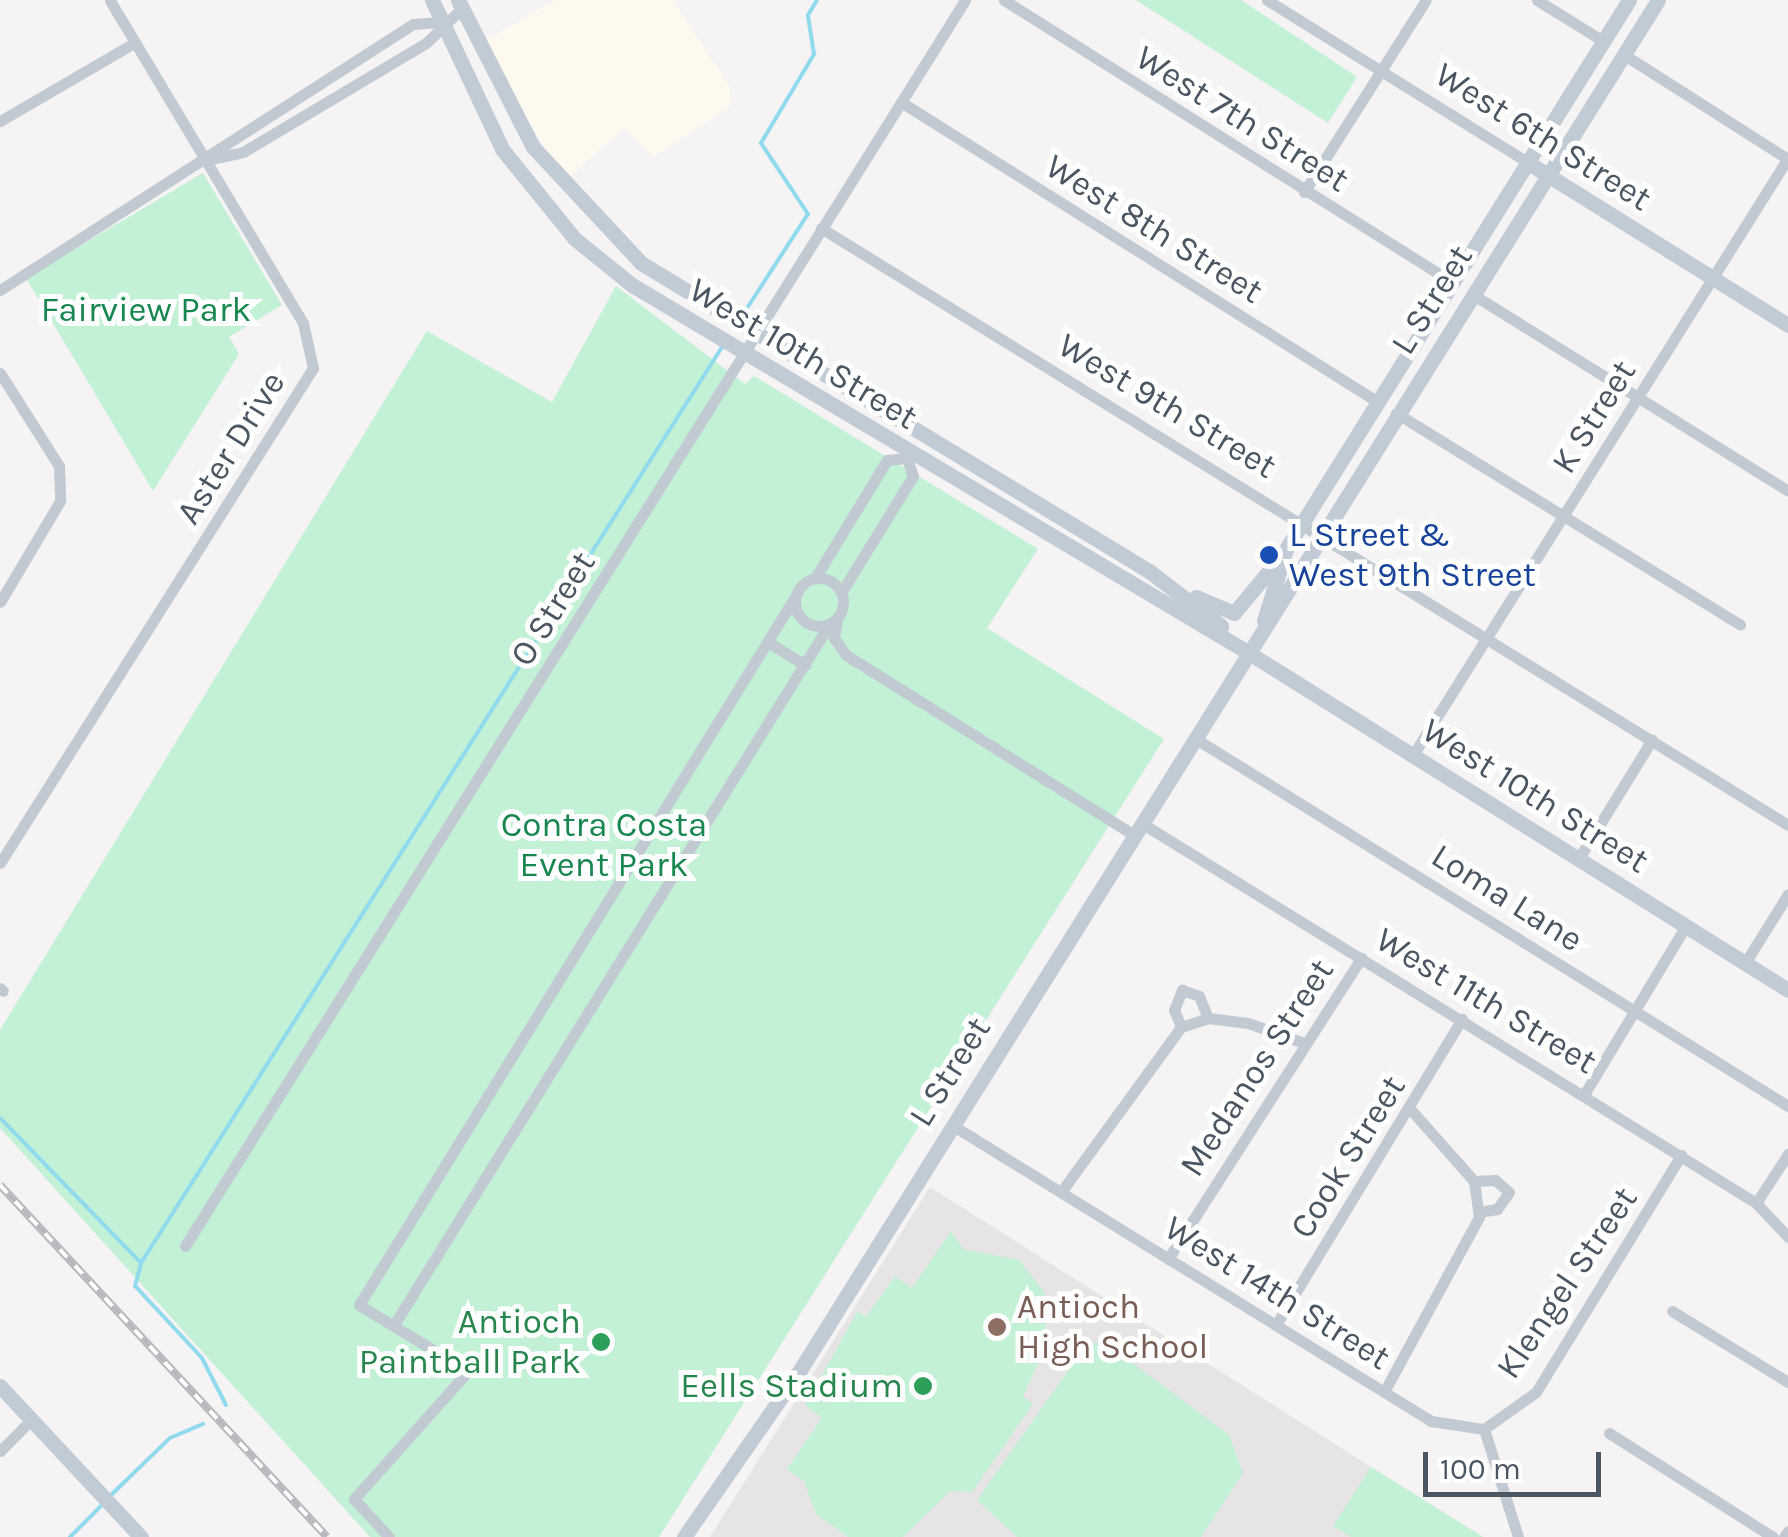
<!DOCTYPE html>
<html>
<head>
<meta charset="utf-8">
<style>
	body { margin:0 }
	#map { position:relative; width:1788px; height:1537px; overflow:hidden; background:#f5f3f3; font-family:Karla,sans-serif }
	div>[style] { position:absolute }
	.commercial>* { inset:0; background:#fdf9ef }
	.education>* { inset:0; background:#e6e4e5 }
	.green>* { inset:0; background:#c3f1d5 }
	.stream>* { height:4px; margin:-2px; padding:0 2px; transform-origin:2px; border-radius:2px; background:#90daee }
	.street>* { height:11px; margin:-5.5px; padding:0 5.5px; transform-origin:5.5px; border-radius:5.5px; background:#c1cad2 }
	.street>.ring { margin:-5.5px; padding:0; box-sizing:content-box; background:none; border:11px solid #c1cad2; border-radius:50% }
	.secondary>* { height:15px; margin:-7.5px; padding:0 7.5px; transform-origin:7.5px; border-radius:7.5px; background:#c1cbd6 }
	.rail>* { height:8px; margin-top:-4px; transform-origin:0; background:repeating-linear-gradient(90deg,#fff 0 11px,#b5b8bd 0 22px); box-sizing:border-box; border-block:2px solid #b5b8bd }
	.dots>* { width:28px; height:28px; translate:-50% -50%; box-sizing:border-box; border:5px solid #fff; border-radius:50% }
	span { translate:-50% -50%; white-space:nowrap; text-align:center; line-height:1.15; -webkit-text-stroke:10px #fff; paint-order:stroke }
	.street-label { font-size:35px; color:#4a5661 }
	.park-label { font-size:35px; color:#17864f }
	.transit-label { font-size:35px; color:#164399 }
	.left { translate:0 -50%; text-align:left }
	.education-label { font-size:35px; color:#785e54 }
	.leisure-label { font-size:35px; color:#27864d }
	.right { translate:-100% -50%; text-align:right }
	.scale { position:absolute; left:1423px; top:1452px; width:178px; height:45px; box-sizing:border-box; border:5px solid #4a5661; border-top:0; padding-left:12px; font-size:30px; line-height:35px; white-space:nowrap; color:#4a5661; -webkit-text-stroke:8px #fff; paint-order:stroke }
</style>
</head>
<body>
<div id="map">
	<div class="commercial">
		<i style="clip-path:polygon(555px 0,673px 0,729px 85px,731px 106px,654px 157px,624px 127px,565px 182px,482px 43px)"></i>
	</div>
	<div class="education">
		<i style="clip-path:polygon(930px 1187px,1371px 1467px,1483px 1537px,710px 1537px)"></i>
	</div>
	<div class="green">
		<i style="clip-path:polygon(1136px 0,1241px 0,1357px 77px,1328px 123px)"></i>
		<i style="clip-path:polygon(203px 173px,282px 305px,229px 337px,239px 354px,153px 491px,26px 278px)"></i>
		<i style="clip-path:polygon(616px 286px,745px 384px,754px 376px,1038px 549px,987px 628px,1164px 739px,659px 1537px,370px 1537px,0 1128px,0 1030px,427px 331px,552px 402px)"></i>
		<i style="clip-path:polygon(951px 1231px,963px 1249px,1019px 1260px,1045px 1293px,1046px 1347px,1023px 1396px,1033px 1404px,972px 1492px,950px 1491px,903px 1537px,848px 1537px,816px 1514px,804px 1481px,787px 1469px,822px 1418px,805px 1405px,858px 1311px,866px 1317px,895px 1276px,912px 1288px)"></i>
		<i style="clip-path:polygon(1103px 1341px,1229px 1435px,1243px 1473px,1201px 1537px,1017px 1537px,977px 1500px,1087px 1344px)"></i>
		<i style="clip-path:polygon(1371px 1467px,1483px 1537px,1351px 1537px,1333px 1526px)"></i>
	</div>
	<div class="stream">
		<i style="left:740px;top:319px;width:125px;rotate:-57.1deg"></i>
		<i style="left:808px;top:214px;width:85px;rotate:-123.5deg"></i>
		<i style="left:761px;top:143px;width:104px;rotate:-59.2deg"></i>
		<i style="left:814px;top:54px;width:39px;rotate:-99deg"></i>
		<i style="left:808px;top:15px;width:17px;rotate:-59deg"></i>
		<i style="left:0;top:1118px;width:199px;rotate:45.8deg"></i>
		<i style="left:226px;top:1405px;width:53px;rotate:-117.1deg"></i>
		<i style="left:202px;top:1358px;width:98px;rotate:-132.9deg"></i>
		<i style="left:135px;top:1286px;width:24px;rotate:-75deg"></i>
		<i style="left:141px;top:1263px;width:1088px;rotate:-57.61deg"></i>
		<i style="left:108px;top:1498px;width:86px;rotate:-44.1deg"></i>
		<i style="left:170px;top:1438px;width:36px;rotate:-23deg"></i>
		<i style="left:70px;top:1537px;width:45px;rotate:-45deg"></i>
	</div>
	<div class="street">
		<i style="left:1004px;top:0;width:529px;rotate:32.19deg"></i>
		<i style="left:1267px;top:0;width:306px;rotate:31.9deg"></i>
		<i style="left:1537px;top:0;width:78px;rotate:31.8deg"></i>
		<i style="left:1623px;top:54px;width:196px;rotate:32.5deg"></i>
		<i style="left:901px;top:102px;width:563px;rotate:32.17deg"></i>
		<i style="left:0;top:121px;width:155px;rotate:-30.2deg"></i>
		<i style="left:206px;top:160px;width:38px;rotate:-12deg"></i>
		<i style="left:243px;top:152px;width:213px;rotate:-30.8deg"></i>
		<i style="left:426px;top:43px;width:49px;rotate:-44.2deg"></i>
		<i style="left:1304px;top:192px;width:227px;rotate:-57.6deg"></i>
		<i style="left:821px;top:228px;width:1136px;rotate:31.69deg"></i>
		<i style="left:0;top:290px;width:491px;rotate:-32.8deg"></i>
		<i style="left:413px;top:24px;width:28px;rotate:-4deg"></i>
		<i style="left:1472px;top:294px;width:372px;rotate:31.9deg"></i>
		<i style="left:0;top:373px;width:110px;rotate:57.6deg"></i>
		<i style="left:59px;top:466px;width:35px;rotate:88deg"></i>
		<i style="left:60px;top:501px;width:117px;rotate:120.7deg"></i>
		<i style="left:1396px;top:413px;width:404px;rotate:31.6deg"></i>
		<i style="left:815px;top:578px;width:138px;rotate:-58.6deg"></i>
		<i style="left:887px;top:460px;width:20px;rotate:-6deg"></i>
		<i style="left:907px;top:458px;width:19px;rotate:72deg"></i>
		<i style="left:913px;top:476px;width:137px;rotate:121.6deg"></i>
		<i class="ring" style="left:795px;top:578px;width:37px;height:37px"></i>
		<i style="left:837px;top:619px;width:19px;rotate:99deg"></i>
		<i style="left:834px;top:638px;width:21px;rotate:55deg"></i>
		<i style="left:846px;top:655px;width:342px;rotate:32deg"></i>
		<i style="left:768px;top:642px;width:44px;rotate:31.9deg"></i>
		<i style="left:1196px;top:739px;width:697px;rotate:31.8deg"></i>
		<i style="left:1413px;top:755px;width:705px;rotate:-57.87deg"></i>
		<i style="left:1143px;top:824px;width:721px;rotate:31.73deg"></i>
		<i style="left:1756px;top:1203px;width:47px;rotate:46.7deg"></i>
		<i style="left:1579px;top:858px;width:139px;rotate:-58.3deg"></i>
		<i style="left:0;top:863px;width:586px;rotate:-57.69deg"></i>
		<i style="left:313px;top:368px;width:46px;rotate:-102.5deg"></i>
		<i style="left:303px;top:323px;width:376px;rotate:-120.9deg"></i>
		<i style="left:1745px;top:963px;width:81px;rotate:-58.1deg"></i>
		<i style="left:0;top:988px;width:4px;rotate:45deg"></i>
		<i style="left:1181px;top:1027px;width:18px;rotate:-112deg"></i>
		<i style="left:1174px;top:1010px;width:22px;rotate:-68deg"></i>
		<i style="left:1182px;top:990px;width:18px;rotate:19deg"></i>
		<i style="left:1199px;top:996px;width:24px;rotate:68deg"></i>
		<i style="left:1585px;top:1093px;width:194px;rotate:-58.9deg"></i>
		<i style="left:952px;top:1125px;width:563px;rotate:31.71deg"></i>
		<i style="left:1431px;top:1421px;width:54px;rotate:8.6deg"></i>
		<i style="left:1484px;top:1429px;width:113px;rotate:72.5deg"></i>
		<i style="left:1474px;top:1181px;width:21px;rotate:-3deg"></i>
		<i style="left:1495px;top:1180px;width:18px;rotate:41deg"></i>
		<i style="left:1509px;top:1192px;width:21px;rotate:125deg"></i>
		<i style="left:1497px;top:1209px;width:19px;rotate:171deg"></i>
		<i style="left:1061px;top:1192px;width:204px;rotate:-54deg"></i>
		<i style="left:1181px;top:1027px;width:28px;rotate:-18deg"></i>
		<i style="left:1208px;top:1018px;width:40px;rotate:7.1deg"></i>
		<i style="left:1248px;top:1023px;width:56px;rotate:19.7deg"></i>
		<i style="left:1756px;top:1203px;width:59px;rotate:-56.9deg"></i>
		<i style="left:185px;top:1246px;width:1470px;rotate:-57.95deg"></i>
		<i style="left:1168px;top:1259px;width:358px;rotate:-57.3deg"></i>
		<i style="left:1672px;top:1311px;width:136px;rotate:31.5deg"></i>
		<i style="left:395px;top:1323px;width:824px;rotate:-58.14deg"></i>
		<i style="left:1277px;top:1323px;width:356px;rotate:-58.7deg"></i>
		<i style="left:1384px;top:1392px;width:199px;rotate:-61.5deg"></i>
		<i style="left:1479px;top:1217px;width:36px;rotate:-98deg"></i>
		<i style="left:1474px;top:1181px;width:95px;rotate:-131.6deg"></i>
		<i style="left:1484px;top:1429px;width:64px;rotate:-35.4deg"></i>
		<i style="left:1536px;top:1392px;width:278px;rotate:-58.5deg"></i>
		<i style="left:1609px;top:1433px;width:194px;rotate:32.4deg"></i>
		<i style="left:0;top:1451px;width:44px;rotate:-45deg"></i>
		<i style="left:389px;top:1537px;width:52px;rotate:-132.6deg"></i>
		<i style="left:354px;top:1499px;width:171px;rotate:-48.3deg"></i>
		<i style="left:468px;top:1371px;width:127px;rotate:-148.8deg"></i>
		<i style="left:359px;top:1305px;width:837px;rotate:-58.38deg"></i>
		<i style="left:1784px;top:1537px;width:7px;rotate:-56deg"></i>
	</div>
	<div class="secondary">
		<i style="left:432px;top:0;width:165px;rotate:64.8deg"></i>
		<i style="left:502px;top:149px;width:116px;rotate:51deg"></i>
		<i style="left:575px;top:239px;width:73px;rotate:38.9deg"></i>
		<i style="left:632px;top:285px;width:718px;rotate:30.81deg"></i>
		<i style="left:1249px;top:653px;width:636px;rotate:32.01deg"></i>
		<i style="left:458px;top:0;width:165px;rotate:63deg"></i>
		<i style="left:533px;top:147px;width:158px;rotate:47deg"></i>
		<i style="left:641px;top:263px;width:594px;rotate:31.23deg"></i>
		<i style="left:1149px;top:571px;width:91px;rotate:37.4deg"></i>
		<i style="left:1527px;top:162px;width:308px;rotate:32deg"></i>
		<i style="left:1196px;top:597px;width:41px;rotate:22.8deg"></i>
		<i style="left:1234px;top:613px;width:69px;rotate:-50.3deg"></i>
		<i style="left:1264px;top:621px;width:75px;rotate:-73deg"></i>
		<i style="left:1286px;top:549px;width:647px;rotate:-58deg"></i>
		<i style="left:0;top:1386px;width:207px;rotate:47deg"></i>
		<i style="left:684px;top:1537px;width:203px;rotate:-55.2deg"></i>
		<i style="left:800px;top:1370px;width:1616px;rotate:-57.94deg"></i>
	</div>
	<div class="rail">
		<i style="left:0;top:1185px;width:480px;rotate:47.1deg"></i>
	</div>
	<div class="dots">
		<i style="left:1269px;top:555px;background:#1a4fb4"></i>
		<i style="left:997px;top:1327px;background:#8d6e63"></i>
		<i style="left:601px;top:1342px;background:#2e9e5b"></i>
		<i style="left:923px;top:1386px;background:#2e9e5b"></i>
	</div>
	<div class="street-label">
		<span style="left:1242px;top:119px;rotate:32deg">West 7th Street</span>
		<span style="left:1543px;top:137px;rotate:32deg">West 6th Street</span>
		<span style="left:1154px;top:229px;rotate:32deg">West 8th Street</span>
		<span style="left:1432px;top:300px;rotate:-58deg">L Street</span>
		<span style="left:803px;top:354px;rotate:31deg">West 10th Street</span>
		<span style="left:1167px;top:406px;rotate:31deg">West 9th Street</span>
		<span style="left:1594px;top:417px;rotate:-58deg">K Street</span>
		<span style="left:231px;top:448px;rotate:-58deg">Aster Drive</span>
		<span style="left:553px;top:609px;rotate:-58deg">O Street</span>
		<span style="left:1535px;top:796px;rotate:32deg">West 10th Street</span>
		<span style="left:1507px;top:898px;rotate:32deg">Loma Lane</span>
		<span style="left:1486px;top:1001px;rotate:31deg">West 11th Street</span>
		<span style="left:1257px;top:1068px;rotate:-57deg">Medanos Street</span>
		<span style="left:950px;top:1072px;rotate:-58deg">L Street</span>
		<span style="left:1348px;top:1157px;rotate:-58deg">Cook Street</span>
		<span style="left:1567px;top:1283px;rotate:-56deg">Klengel Street</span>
		<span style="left:1277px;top:1293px;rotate:32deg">West 14th Street</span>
	</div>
	<div class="park-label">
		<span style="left:146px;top:310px">Fairview Park</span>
		<span style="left:604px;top:845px">Contra Costa<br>Event Park</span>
	</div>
	<div class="transit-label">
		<span class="left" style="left:1289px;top:555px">L Street &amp;<br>West 9th Street</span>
	</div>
	<div class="education-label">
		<span class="left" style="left:1017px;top:1327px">Antioch<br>High School</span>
	</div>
	<div class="leisure-label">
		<span class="right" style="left:581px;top:1342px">Antioch<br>Paintball Park</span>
		<span class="right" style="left:903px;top:1386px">Eells Stadium</span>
	</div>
	<div class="scale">100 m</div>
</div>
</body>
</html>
